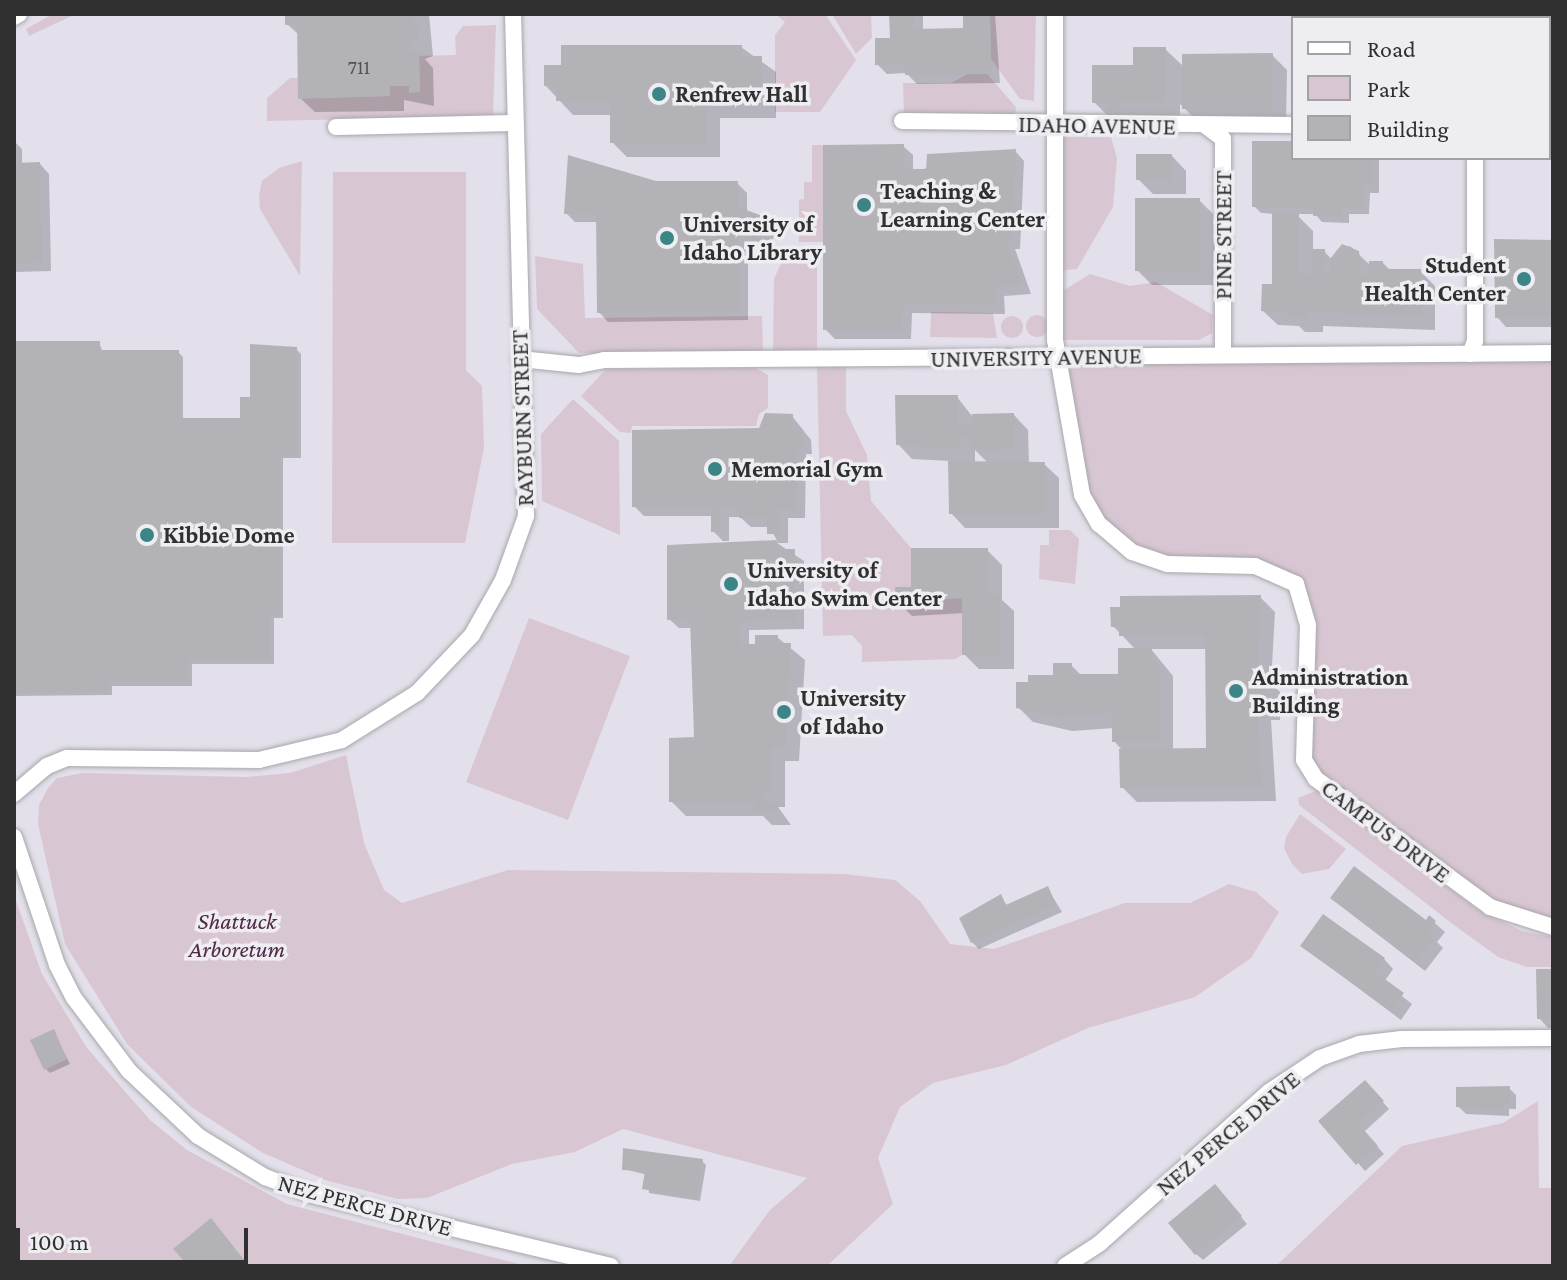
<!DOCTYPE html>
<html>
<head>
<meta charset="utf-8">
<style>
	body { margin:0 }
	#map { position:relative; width:1567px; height:1280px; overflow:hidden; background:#eeedf1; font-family:"Crimson Pro",serif }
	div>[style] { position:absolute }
	.built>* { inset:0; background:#e3e0eb }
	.green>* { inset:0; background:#d8c7d3 }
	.round { border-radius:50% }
	.shadow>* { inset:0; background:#0003 }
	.building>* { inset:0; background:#b3b3b7 }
	.roads { filter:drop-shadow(0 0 2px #a8a7ab) drop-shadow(0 0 2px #a8a7ab) }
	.street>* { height:16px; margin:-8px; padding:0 8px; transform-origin:8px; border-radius:8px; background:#fff }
	.dots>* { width:22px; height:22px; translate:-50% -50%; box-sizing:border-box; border:4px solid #eeedf1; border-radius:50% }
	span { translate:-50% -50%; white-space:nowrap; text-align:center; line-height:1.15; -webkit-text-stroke:7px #eeedf1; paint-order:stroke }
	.number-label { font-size:20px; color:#515152 }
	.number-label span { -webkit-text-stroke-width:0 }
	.poi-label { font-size:24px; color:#303031; font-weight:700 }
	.left { translate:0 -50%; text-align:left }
	.right { translate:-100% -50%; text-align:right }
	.street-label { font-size:24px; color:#303031 }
	.park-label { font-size:24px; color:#502947; font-style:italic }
	.frame { position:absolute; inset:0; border:16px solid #303031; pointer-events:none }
	.legend { position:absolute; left:1291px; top:16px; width:260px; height:144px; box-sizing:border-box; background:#eeedf1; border:2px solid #a2a1a4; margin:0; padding:10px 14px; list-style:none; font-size:24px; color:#303031 }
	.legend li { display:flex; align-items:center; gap:16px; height:40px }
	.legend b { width:40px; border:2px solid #a2a1a4 }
	.scale { position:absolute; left:16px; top:1228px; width:232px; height:36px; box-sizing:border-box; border:4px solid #303031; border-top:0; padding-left:10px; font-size:24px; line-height:28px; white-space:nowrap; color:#303031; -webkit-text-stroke:6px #eeedf1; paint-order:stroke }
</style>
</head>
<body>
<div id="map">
	<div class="built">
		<i style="clip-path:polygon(evenodd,14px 14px,1553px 14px,1553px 1266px,14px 1266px,14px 14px,1293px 18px,1549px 18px,1549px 158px,1293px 158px,1293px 18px)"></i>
	</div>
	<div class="green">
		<i style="clip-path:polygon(53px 14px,76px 14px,29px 36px,26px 29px)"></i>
		<i style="clip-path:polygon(775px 14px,825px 14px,856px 60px,820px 112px,775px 112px,775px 35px,785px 22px)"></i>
		<i style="clip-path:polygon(832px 14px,871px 14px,872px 38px,856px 54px)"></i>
		<i style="clip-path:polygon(990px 14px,1036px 14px,1034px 101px,1020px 99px,991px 59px)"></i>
		<i style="clip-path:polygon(1360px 14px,1492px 14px,1494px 18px,1366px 18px)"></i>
		<i style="clip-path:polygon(496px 25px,493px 116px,267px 121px,267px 98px,290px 78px,298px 78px,299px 98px,389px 96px,390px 86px,409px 86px,410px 92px,420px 92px,419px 56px,456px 55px,455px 37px,463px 26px)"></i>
		<i style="clip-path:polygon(981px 67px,1016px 107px,1015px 115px,904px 116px,903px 83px,951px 83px)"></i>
		<i style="clip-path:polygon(1052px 137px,1111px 137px,1117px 158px,1113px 207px,1077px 269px,1054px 271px)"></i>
		<i style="clip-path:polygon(812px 145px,823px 145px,824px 242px,799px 242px,799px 200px,804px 199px,804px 182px,812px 182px)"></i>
		<i style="clip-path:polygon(302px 161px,300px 276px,260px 209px,259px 195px,262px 181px,279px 168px)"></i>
		<i style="clip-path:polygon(333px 172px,466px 172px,466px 370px,482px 386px,484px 448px,465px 543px,332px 543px)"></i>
		<i style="clip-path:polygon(792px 255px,817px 255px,817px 355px,773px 354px,774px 279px,782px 261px)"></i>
		<i style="clip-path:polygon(535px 256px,583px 264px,585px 318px,762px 316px,763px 353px,579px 353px,537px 309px)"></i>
		<i style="clip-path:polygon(1090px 274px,1130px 286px,1156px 282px,1213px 315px,1212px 333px,1199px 340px,1055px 340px,1061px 292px)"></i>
		<i style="clip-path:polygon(931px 312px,993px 313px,997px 338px,930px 337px)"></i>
		<i class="round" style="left:1026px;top:315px;width:22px;height:22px"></i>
		<i class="round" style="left:1001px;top:316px;width:22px;height:22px"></i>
		<i style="clip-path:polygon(1553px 353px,1553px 927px,1510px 917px,1304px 760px,1305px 602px,1274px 571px,1132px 552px,1082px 495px,1059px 356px)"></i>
		<i style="clip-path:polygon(817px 367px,846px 367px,846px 411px,867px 455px,871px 501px,911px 548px,911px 587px,895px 587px,895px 602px,962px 598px,962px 655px,955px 659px,862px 662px,862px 646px,852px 635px,823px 636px)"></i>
		<i style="clip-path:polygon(755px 368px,768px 375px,768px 408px,759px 414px,756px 426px,632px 426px,631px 433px,620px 432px,581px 396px,606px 369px)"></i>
		<i style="clip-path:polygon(573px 399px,619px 441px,620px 535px,542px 501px,541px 434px)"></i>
		<i style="clip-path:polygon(1049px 530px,1070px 530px,1079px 539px,1075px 584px,1039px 579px,1040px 545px,1049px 545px)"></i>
		<i style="clip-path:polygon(529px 618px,630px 656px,568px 820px,466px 782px)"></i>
		<i style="clip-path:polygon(346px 755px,364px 843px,384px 890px,402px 903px,508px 870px,845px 874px,895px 880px,920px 901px,950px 944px,994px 949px,1125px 903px,1190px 903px,1229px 884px,1256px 892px,1279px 912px,1251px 958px,1195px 997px,1088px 1028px,1006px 1065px,933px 1083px,900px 1107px,878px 1158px,893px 1204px,827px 1266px,729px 1266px,770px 1210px,807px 1178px,623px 1129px,575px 1152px,512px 1164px,427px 1198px,398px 1199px,328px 1181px,263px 1153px,191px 1107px,127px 1044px,65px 944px,38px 824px,39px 805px,48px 788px,57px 778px,82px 773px,246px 777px,290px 773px)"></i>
		<i style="clip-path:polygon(1318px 790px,1478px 910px,1522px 931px,1553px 937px,1553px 967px,1527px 967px,1498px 957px,1454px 925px,1299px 805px,1298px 798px)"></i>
		<i style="clip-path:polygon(1300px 814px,1346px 849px,1329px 869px,1302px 874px,1292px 864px,1284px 848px,1286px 837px)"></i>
		<i style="clip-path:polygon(14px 895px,42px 974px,87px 1048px,150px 1120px,187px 1150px,287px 1204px,526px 1266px,14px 1266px)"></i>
		<i style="clip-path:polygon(1538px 1101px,1539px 1188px,1553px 1188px,1553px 1266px,1276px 1266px,1402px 1146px,1503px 1123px)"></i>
	</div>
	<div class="shadow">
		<i style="clip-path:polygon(287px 14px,429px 14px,433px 56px,425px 59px,433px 68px,434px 106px,404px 100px,404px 111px,315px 112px,300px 98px,299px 35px,287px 24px)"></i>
		<i style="clip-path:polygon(891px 14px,923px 14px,923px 31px,965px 30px,963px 14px,995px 14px,1000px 83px,917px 84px,906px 73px,887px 74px,877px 64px,892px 40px)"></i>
		<i style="clip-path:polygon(741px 47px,776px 72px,776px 118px,720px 118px,720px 157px,627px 157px,612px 142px,612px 115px,573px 115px,546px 86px)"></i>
		<i style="clip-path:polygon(1165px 49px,1184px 67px,1272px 55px,1287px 70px,1286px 123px,1199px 123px,1180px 104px,1180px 116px,1109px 117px,1094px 102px)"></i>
		<i style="clip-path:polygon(1549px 75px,1553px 77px,1553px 101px,1549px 101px)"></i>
		<i style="clip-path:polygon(14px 141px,22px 149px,22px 165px,40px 164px,49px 174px,51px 271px,14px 272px)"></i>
		<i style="clip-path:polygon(1293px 143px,1293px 158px,1379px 158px,1379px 193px,1370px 193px,1369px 214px,1349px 214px,1349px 223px,1322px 222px,1315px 214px,1296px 214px,1313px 231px,1313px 251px,1324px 251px,1334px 262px,1336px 251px,1350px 246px,1371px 266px,1383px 263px,1391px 271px,1420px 271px,1435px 286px,1435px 330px,1323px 326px,1323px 332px,1305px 332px,1299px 326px,1278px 325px,1263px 311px,1274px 286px,1274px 214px,1261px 213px,1254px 206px)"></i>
		<i style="clip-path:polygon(903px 146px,913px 155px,913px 171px,1015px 151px,1024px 161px,1020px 249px,1015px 249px,1031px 294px,1004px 296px,1005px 314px,912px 313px,911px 339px,835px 339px,825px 329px)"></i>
		<i style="clip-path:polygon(1172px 156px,1186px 171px,1186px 194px,1153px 194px,1138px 179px)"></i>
		<i style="clip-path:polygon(656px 183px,737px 183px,747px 193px,747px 213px,776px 230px,769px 250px,748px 242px,748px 320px,608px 322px,599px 312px,598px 222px,575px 222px,566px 213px)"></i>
		<i style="clip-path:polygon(1199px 200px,1214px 215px,1214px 285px,1152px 285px,1137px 270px)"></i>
		<i style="clip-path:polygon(1553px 242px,1553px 327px,1506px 327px,1497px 317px)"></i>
		<i style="clip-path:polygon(14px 343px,99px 343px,103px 352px,178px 352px,183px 357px,183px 420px,242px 420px,252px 399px,296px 349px,301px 354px,301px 458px,283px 458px,283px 618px,274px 618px,274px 664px,192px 664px,192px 686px,112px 686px,112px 695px,14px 696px)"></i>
		<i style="clip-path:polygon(evenodd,957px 397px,972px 416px,1014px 415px,1028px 430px,1029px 464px,1044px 464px,1059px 478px,1059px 528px,965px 528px,951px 513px,950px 461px,912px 459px,898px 444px,957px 397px,975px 450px,988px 463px,975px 463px,975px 450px)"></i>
		<i style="clip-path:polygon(792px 416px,811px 440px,812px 454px,806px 454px,805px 518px,788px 518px,788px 543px,777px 543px,804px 561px,804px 629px,749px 630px,749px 646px,777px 637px,805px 660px,799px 761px,785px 761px,785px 807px,778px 807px,791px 825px,772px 825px,763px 816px,686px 816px,671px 801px,696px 739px,692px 628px,679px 628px,669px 619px,669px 547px,778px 542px,769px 527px,751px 527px,740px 517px,729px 517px,729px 541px,723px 541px,713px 531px,713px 516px,644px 516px,634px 506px)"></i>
		<i style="clip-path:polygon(987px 550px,1002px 565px,1002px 600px,1014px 611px,1014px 669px,979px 669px,964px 654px,964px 613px,912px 616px,897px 601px)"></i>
		<i style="clip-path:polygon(evenodd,1260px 597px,1275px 612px,1271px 683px,1280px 692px,1280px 720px,1271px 720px,1276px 801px,1137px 802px,1122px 787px,1121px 749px,1114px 741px,1114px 728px,1072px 731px,1033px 722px,1018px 707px,1072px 666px,1082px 676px,1120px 676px,1136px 650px,1113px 626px,1260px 597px,1151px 649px,1207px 649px,1208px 750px,1173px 751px,1173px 676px,1151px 649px)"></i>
		<i style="clip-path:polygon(1048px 889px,1062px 912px,979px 949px,972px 942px,1000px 897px,1008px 906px)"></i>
		<i style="clip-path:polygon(1332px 898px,1426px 923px,1429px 918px,1445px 932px,1437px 942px,1443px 948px,1425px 971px)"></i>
		<i style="clip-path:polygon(1302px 946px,1384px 959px,1393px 969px,1384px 982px,1412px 1004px,1401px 1020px)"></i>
		<i style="clip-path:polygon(1553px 971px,1553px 1028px,1548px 1028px,1539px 1018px)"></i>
		<i style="clip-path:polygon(53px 1032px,70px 1064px,50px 1073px,46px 1069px)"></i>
		<i style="clip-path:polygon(1365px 1082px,1389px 1109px,1364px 1132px,1384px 1154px,1365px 1171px,1321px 1121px)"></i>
		<i style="clip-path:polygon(1509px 1088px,1516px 1095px,1516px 1109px,1509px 1109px,1509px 1116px,1466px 1114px,1458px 1106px)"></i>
		<i style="clip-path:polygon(702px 1161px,706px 1165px,700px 1201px,649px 1193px,647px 1175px,624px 1169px)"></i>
		<i style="clip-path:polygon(1222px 1194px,1247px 1224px,1203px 1260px,1196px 1254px)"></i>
	</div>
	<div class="building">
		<i style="clip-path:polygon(285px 14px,415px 14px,411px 26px,418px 26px,419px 42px,411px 42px,411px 51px,419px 51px,420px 92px,409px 93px,409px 86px,390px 86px,390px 96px,298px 99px,297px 24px,285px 25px)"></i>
		<i style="clip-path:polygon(889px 14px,914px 14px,914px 29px,963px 28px,963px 14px,990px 14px,991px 74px,905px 75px,905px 64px,875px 65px,875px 38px,890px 38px)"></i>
		<i style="clip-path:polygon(561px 45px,742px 45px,742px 56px,762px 56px,762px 104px,706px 104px,706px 143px,610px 143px,610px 101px,556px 101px,556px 86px,544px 86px,544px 65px,561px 65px)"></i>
		<i style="clip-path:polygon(1133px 47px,1166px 47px,1166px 102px,1119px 102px,1119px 111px,1109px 111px,1109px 103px,1092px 103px,1092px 65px,1133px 65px)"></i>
		<i style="clip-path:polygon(1273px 53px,1272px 109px,1182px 109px,1182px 54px)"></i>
		<i style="clip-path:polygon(1549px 73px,1552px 73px,1552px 94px,1549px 94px)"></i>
		<i style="clip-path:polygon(1252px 141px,1293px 141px,1293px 158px,1373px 158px,1373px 186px,1363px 186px,1363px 208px,1343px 208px,1342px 216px,1313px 216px,1313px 208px,1252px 207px)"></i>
		<i style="clip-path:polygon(904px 144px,904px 169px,926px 169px,927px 154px,1016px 149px,1011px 241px,1007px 241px,1023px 285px,995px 287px,997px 305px,903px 304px,902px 330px,823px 330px,823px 145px)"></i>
		<i style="clip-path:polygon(1136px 154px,1172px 154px,1172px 180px,1136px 180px)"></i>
		<i style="clip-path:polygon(568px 155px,656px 181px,738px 181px,738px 207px,768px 218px,759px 242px,739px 234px,739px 311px,597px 313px,596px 214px,564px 214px)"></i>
		<i style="clip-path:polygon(40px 162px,42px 262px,14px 263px,14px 163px)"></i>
		<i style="clip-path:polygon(1135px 198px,1200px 198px,1200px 271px,1135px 271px)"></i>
		<i style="clip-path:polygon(1272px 214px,1299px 214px,1298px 274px,1311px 274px,1311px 249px,1325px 249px,1324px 274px,1330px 274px,1330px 259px,1342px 244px,1359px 251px,1362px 274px,1369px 274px,1369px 261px,1383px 261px,1383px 269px,1421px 269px,1421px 316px,1309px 312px,1309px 318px,1288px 318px,1289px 312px,1261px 311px,1262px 284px,1272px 284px)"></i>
		<i style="clip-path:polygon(1494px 239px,1553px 240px,1553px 317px,1495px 318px)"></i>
		<i style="clip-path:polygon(14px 341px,100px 341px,100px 350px,179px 350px,180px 418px,240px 418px,240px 397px,250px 397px,250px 344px,297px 347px,297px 455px,280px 455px,280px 615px,270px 615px,270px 660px,188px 660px,188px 682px,109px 682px,109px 692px,14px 693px)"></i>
		<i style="clip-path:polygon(895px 395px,958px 395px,958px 423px,972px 423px,972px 414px,1014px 413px,1015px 449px,971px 450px,971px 437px,961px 438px,961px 448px,896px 445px)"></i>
		<i style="clip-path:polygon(765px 413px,793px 414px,793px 428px,802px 428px,803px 445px,797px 445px,796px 509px,779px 509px,779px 534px,767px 534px,767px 518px,739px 518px,739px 508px,720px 508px,720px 532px,711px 532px,711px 507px,632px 507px,632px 430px,759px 428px)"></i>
		<i style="clip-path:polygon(948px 461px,1045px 462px,1045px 514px,949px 514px)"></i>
		<i style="clip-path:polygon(777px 540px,777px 549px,795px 549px,795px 620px,740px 621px,740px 644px,755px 644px,755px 635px,778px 635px,778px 643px,791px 643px,785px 747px,771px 747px,771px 793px,764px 793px,764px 803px,777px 803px,777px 811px,755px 811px,755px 802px,669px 802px,669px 738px,694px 737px,690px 619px,667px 620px,667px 545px)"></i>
		<i style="clip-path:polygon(911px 548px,988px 548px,988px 595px,1000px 594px,1000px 655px,962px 655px,962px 598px,895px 602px,895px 587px,911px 587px)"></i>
		<i style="clip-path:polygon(1261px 595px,1257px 676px,1266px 675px,1266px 706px,1257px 706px,1262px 787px,1120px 788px,1119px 749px,1206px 748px,1205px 635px,1119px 636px,1119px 627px,1111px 627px,1110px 607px,1120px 607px,1120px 596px)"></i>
		<i style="clip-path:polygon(1118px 648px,1152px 648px,1152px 660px,1159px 660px,1159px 742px,1112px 742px,1112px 713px,1056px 717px,1016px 708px,1016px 682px,1028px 682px,1028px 675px,1053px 675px,1053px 663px,1072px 663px,1072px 674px,1118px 674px)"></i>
		<i style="clip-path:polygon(1354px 866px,1426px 920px,1429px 915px,1436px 921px,1428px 932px,1435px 936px,1414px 962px,1330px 898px)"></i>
		<i style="clip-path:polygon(1048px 886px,1056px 905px,971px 943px,959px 918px,1001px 894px,1006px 905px)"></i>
		<i style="clip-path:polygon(1323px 914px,1385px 958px,1375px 972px,1404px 993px,1391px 1011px,1300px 946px)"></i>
		<i style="clip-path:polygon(1536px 969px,1553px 969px,1553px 1019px,1537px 1019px)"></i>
		<i style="clip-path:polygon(54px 1029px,67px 1059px,44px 1070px,30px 1040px)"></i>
		<i style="clip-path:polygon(1365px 1080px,1384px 1101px,1358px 1123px,1378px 1146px,1356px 1165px,1318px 1121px)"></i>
		<i style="clip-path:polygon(1510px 1086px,1510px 1103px,1503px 1103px,1503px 1110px,1456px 1107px,1456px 1087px)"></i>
		<i style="clip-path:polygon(623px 1148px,703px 1159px,696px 1198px,642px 1189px,645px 1171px,622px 1170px)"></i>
		<i style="clip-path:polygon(1215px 1184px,1242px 1216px,1195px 1255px,1168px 1223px)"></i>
		<i style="clip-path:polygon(211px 1218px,249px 1266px,180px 1266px,185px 1262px,173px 1249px)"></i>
	</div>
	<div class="roads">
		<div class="street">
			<i style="left:1055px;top:14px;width:326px;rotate:90deg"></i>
			<i style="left:1055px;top:340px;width:157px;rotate:80.1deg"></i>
			<i style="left:1082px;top:495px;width:34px;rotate:60deg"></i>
			<i style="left:1099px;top:524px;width:43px;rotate:40.3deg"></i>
			<i style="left:1132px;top:552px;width:37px;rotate:19deg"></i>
			<i style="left:1167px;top:564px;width:88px;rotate:1.3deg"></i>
			<i style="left:1255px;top:566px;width:45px;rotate:23.7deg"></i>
			<i style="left:1296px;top:584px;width:43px;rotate:73.7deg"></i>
			<i style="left:1308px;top:625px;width:135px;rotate:91.7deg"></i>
			<i style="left:1304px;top:760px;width:22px;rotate:58deg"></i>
			<i style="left:1316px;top:779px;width:216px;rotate:36.3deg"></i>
			<i style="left:1490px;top:907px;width:66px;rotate:17.6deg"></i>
			<i style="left:14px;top:17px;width:6px;rotate:-31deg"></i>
			<i style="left:902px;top:121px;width:391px;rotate:0.6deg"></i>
			<i style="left:1206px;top:126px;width:21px;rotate:37deg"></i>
			<i style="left:1223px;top:139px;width:214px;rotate:90deg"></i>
			<i style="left:336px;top:127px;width:179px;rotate:-1.3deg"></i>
			<i style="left:1549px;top:127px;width:4px"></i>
			<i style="left:1470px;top:354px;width:14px;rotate:-69deg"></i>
			<i style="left:1475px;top:341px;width:183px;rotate:-90deg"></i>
			<i style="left:520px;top:359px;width:59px;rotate:5.8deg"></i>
			<i style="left:579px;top:365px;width:25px;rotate:-11deg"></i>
			<i style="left:604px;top:360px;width:949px;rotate:-0.42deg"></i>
			<i style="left:14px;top:794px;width:43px;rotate:-40.3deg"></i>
			<i style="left:47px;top:766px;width:22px;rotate:-22deg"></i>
			<i style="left:67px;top:758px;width:192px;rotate:0.6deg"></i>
			<i style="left:259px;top:760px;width:85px;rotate:-13.5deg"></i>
			<i style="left:342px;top:740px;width:89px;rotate:-32.1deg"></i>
			<i style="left:417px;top:693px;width:80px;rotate:-46.5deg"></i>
			<i style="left:472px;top:635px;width:63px;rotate:-60.6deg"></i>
			<i style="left:503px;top:580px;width:68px;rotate:-70.2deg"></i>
			<i style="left:526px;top:516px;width:502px;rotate:-91.48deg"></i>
			<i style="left:14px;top:837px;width:135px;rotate:71.4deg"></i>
			<i style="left:57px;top:965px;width:37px;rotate:63deg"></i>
			<i style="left:74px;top:998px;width:91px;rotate:53deg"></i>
			<i style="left:129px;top:1071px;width:95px;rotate:43.3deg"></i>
			<i style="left:198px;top:1136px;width:79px;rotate:31.5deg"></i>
			<i style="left:265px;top:1177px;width:51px;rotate:20.6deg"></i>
			<i style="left:313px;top:1195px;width:306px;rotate:13.4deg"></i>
			<i style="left:1065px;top:1266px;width:40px;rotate:-32.9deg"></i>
			<i style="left:1099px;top:1244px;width:228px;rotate:-41.8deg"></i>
			<i style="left:1269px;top:1092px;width:61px;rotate:-33.7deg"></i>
			<i style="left:1320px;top:1058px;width:41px;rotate:-19.7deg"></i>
			<i style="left:1359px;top:1044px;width:43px;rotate:-6.6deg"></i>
			<i style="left:1402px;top:1039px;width:151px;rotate:-0.4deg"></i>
		</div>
	</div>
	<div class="dots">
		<i style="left:659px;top:94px;background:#3c8587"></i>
		<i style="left:864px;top:205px;background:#3c8587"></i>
		<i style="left:667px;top:238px;background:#3c8587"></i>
		<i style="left:1524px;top:279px;background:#3c8587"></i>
		<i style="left:715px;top:469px;background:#3c8587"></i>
		<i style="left:147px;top:535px;background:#3c8587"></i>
		<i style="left:731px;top:584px;background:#3c8587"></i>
		<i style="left:1236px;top:691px;background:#3c8587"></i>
		<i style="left:784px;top:712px;background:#3c8587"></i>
	</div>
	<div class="number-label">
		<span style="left:359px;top:67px">711</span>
	</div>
	<div class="poi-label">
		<span class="left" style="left:675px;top:94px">Renfrew Hall</span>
		<span class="left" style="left:880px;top:205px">Teaching &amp;<br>Learning Center</span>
		<span class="left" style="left:683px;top:238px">University of<br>Idaho Library</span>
		<span class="right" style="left:1506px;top:279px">Student<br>Health Center</span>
		<span class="left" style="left:731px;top:469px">Memorial Gym</span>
		<span class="left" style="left:163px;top:535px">Kibbie Dome</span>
		<span class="left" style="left:747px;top:584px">University of<br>Idaho Swim Center</span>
		<span class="left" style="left:1252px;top:691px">Administration<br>Building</span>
		<span class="left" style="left:800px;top:712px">University<br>of Idaho</span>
	</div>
	<div class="street-label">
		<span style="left:1097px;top:125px;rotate:1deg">IDAHO AVENUE</span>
		<span style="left:1223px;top:235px;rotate:-90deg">PINE STREET</span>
		<span style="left:1036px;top:357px;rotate:-1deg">UNIVERSITY AVENUE</span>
		<span style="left:522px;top:418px;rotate:-92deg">RAYBURN STREET</span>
		<span style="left:1386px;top:831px;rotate:37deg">CAMPUS DRIVE</span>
		<span style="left:1228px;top:1133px;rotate:-40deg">NEZ PERCE DRIVE</span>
		<span style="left:365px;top:1205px;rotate:15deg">NEZ PERCE DRIVE</span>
	</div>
	<div class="park-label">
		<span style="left:237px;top:935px">Shattuck<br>Arboretum</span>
	</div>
	<div class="frame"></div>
	<ul class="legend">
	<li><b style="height:10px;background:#fff"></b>Road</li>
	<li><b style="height:22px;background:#d8c7d3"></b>Park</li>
	<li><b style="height:22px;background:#b3b3b7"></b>Building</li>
	</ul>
	<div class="scale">100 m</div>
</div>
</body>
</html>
